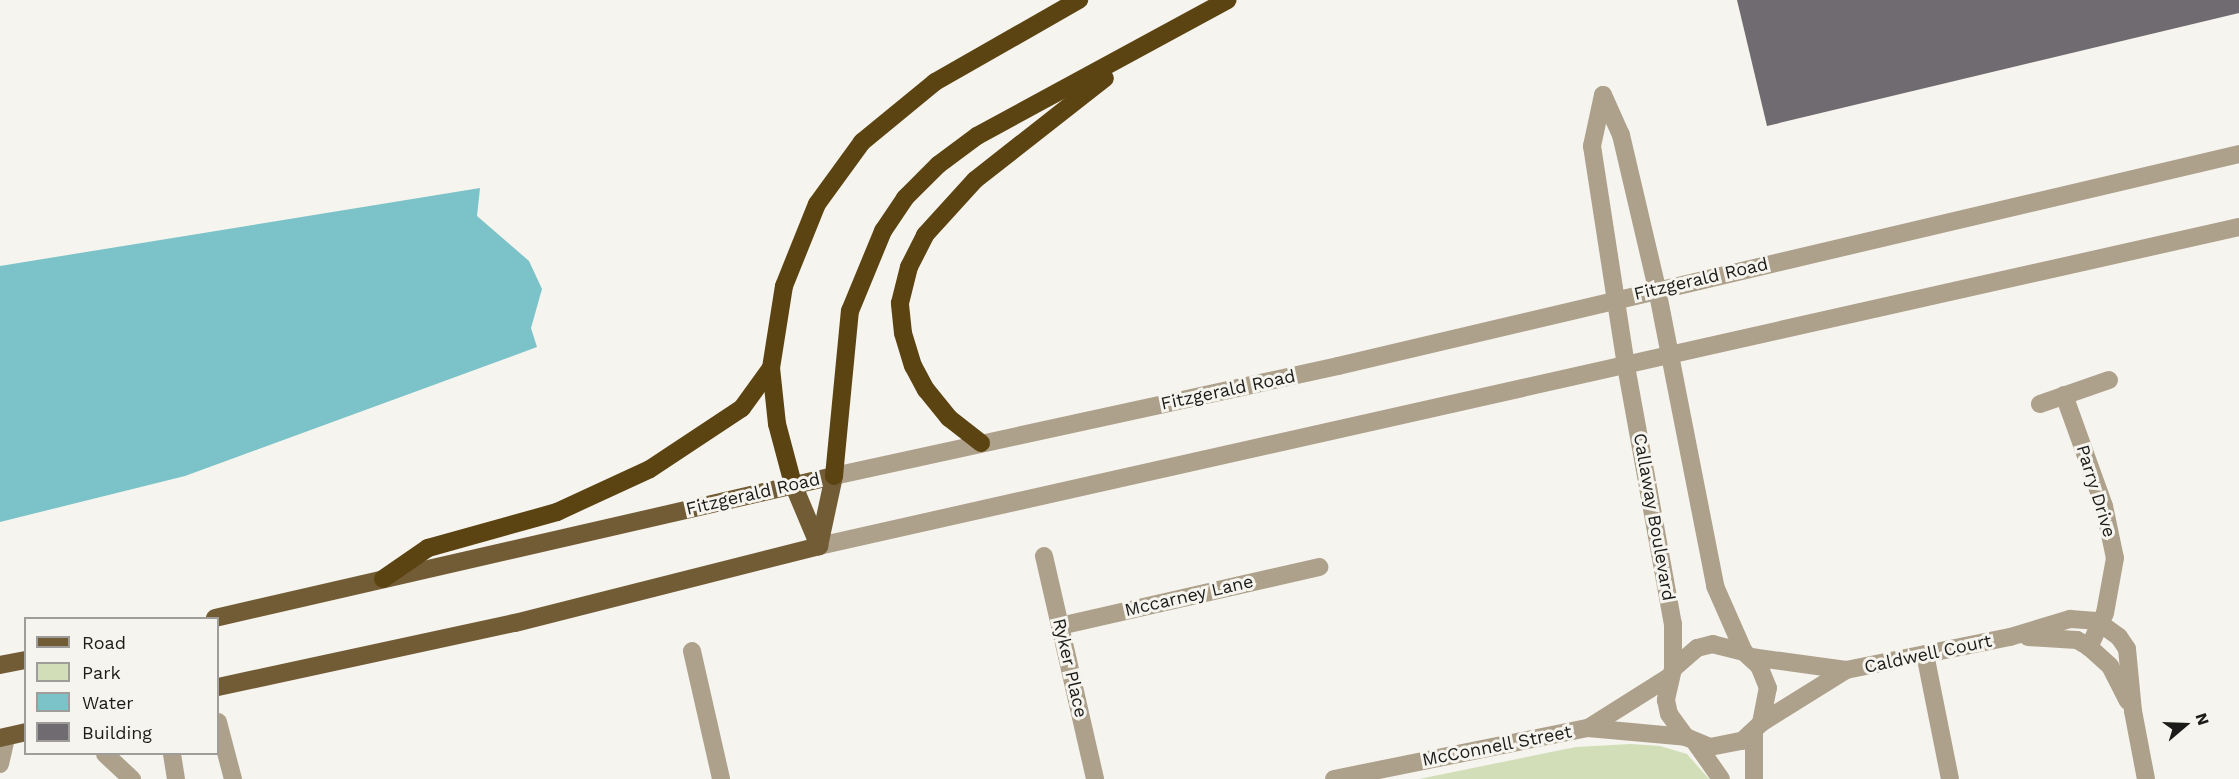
<!DOCTYPE html>
<html>
<head>
<meta charset="utf-8">
<style>
	body { margin:0 }
	#map { position:relative; width:2239px; height:779px; overflow:hidden; background:#f6f4ee; font-family:"Work Sans",sans-serif }
	div>[style] { position:absolute }
	.green>* { inset:0; background:#d1deb7 }
	.water>* { inset:0; background:#7bc3c8 }
	.building>* { inset:0; background:#6f6b70 }
	.minor>* { height:18px; margin:-9px; padding:0 9px; transform-origin:9px; border-radius:9px; background:#ada18c }
	.major>* { height:18px; margin:-9px; padding:0 9px; transform-origin:9px; border-radius:9px; background:#725c36 }
	.highway>* { height:18px; margin:-9px; padding:0 9px; transform-origin:9px; border-radius:9px; background:#5c4412 }
	span { translate:-50% -50%; white-space:nowrap; text-align:center; line-height:1.15; -webkit-text-stroke:6px #f6f4ee; paint-order:stroke }
	.street-label { font-size:18px; color:#1b1b19 }
	.legend { position:absolute; left:24px; top:617px; width:195px; height:138px; box-sizing:border-box; background:#f6f4ee; border:2px solid #9e9d99; margin:0; padding:8px 10px; list-style:none; font-size:18px; color:#1b1b19 }
	.legend li { display:flex; align-items:center; gap:12px; height:30px }
	.legend b { width:30px; border:2px solid #9e9d99 }
	.north { position:absolute; left:2155px; top:695px; width:60px; height:60px; -webkit-text-stroke:4px #f6f4ee; paint-order:stroke; rotate:71deg; font-size:16px; font-weight:700; line-height:24px; text-align:center; color:#1b1b19 }
	.north::after { content:''; display:block; margin:auto; width:21px; height:27px; background:#1b1b19; clip-path:polygon(50% 0,100% 100%,50% 72%,0 100%) }
</style>
</head>
<body>
<div id="map">
	<div class="green">
		<i style="clip-path:polygon(1631px 744px,1660px 746px,1687px 754px,1709px 779px,1419px 779px,1576px 747px)"></i>
	</div>
	<div class="water">
		<i style="clip-path:polygon(480px 188px,477px 216px,529px 261px,542px 289px,531px 328px,537px 347px,185px 476px,0 522px,0 266px)"></i>
	</div>
	<div class="building">
		<i style="clip-path:polygon(1737px 0,2239px 0,2239px 13px,1767px 126px)"></i>
	</div>
	<div class="minor">
		<i style="left:1603px;top:95px;width:52px;rotate:102.2deg"></i>
		<i style="left:1592px;top:146px;width:223px;rotate:81.2deg"></i>
		<i style="left:1626px;top:366px;width:262px;rotate:79.7deg"></i>
		<i style="left:1673px;top:624px;width:45px;rotate:90deg"></i>
		<i style="left:1603px;top:95px;width:44px;rotate:65.8deg"></i>
		<i style="left:1621px;top:135px;width:158px;rotate:76.8deg"></i>
		<i style="left:1657px;top:289px;width:303px;rotate:78.9deg"></i>
		<i style="left:1715px;top:586px;width:72px;rotate:66.3deg"></i>
		<i style="left:2064px;top:395px;width:118px;rotate:70.2deg"></i>
		<i style="left:2104px;top:506px;width:53px;rotate:78.1deg"></i>
		<i style="left:2115px;top:558px;width:56px;rotate:100.3deg"></i>
		<i style="left:2105px;top:613px;width:38px;rotate:115deg"></i>
		<i style="left:2040px;top:404px;width:73px;rotate:-19.2deg"></i>
		<i style="left:834px;top:476px;width:516px;rotate:-12.31deg"></i>
		<i style="left:1338px;top:366px;width:926px;rotate:-13.24deg"></i>
		<i style="left:819px;top:546px;width:1455px;rotate:-12.66deg"></i>
		<i style="left:1044px;top:556px;width:229px;rotate:77.1deg"></i>
		<i style="left:1060px;top:626px;width:266px;rotate:-12.8deg"></i>
		<i style="left:2028px;top:637px;width:49px;rotate:3.5deg"></i>
		<i style="left:2077px;top:640px;width:14px;rotate:30deg"></i>
		<i style="left:2089px;top:647px;width:28px;rotate:42deg"></i>
		<i style="left:2110px;top:666px;width:39px;rotate:63deg"></i>
		<i style="left:692px;top:651px;width:131px;rotate:77.2deg"></i>
		<i style="left:1925px;top:654px;width:127px;rotate:78.7deg"></i>
		<i style="left:1751px;top:657px;width:96px;rotate:7.8deg"></i>
		<i style="left:1846px;top:670px;width:167px;rotate:-11.4deg"></i>
		<i style="left:2010px;top:637px;width:63px;rotate:-16.7deg"></i>
		<i style="left:2070px;top:619px;width:27px;rotate:4deg"></i>
		<i style="left:2097px;top:621px;width:27px;rotate:36deg"></i>
		<i style="left:2119px;top:637px;width:14px;rotate:56deg"></i>
		<i style="left:2127px;top:649px;width:62px;rotate:84.5deg"></i>
		<i style="left:2133px;top:711px;width:69px;rotate:79.2deg"></i>
		<i style="left:218px;top:722px;width:59px;rotate:75.3deg"></i>
		<i style="left:1761px;top:723px;width:36px;rotate:-79deg"></i>
		<i style="left:1768px;top:688px;width:24px;rotate:-112deg"></i>
		<i style="left:1759px;top:666px;width:21px;rotate:-137deg"></i>
		<i style="left:1744px;top:652px;width:32px;rotate:-166deg"></i>
		<i style="left:1713px;top:644px;width:16px;rotate:166deg"></i>
		<i style="left:1697px;top:648px;width:32px;rotate:139deg"></i>
		<i style="left:1673px;top:669px;width:32px;rotate:103deg"></i>
		<i style="left:1666px;top:700px;width:14px;rotate:78deg"></i>
		<i style="left:1669px;top:714px;width:29px;rotate:54deg"></i>
		<i style="left:1686px;top:737px;width:26px;rotate:23deg"></i>
		<i style="left:1710px;top:747px;width:33px;rotate:-11deg"></i>
		<i style="left:1742px;top:741px;width:26px;rotate:-43deg"></i>
		<i style="left:1761px;top:723px;width:100px;rotate:-31.9deg"></i>
		<i style="left:1588px;top:728px;width:96px;rotate:-32.2deg"></i>
		<i style="left:1695px;top:742px;width:45px;rotate:54.9deg"></i>
		<i style="left:105px;top:754px;width:37px;rotate:43deg"></i>
		<i style="left:172px;top:754px;width:25px;rotate:81deg"></i>
		<i style="left:0;top:764px;width:28px;rotate:-77deg"></i>
		<i style="left:1334px;top:779px;width:259px;rotate:-11.4deg"></i>
		<i style="left:1588px;top:728px;width:98px;rotate:5.2deg"></i>
		<i style="left:1754px;top:779px;width:48px;rotate:-90deg"></i>
	</div>
	<div class="major">
		<i style="left:793px;top:484px;width:67px;rotate:67.2deg"></i>
		<i style="left:215px;top:618px;width:635px;rotate:-12.92deg"></i>
		<i style="left:834px;top:476px;width:72px;rotate:102.1deg"></i>
		<i style="left:0;top:665px;width:26px;rotate:-11deg"></i>
		<i style="left:218px;top:687px;width:304px;rotate:-12.2deg"></i>
		<i style="left:515px;top:623px;width:314px;rotate:-14.2deg"></i>
		<i style="left:0;top:738px;width:27px;rotate:-13deg"></i>
	</div>
	<div class="highway">
		<i style="left:981px;top:443px;width:41px;rotate:-142deg"></i>
		<i style="left:949px;top:418px;width:36px;rotate:-129deg"></i>
		<i style="left:926px;top:390px;width:27px;rotate:-118deg"></i>
		<i style="left:913px;top:366px;width:34px;rotate:-107deg"></i>
		<i style="left:903px;top:333px;width:30px;rotate:-96deg"></i>
		<i style="left:900px;top:303px;width:37px;rotate:-76deg"></i>
		<i style="left:909px;top:267px;width:36px;rotate:-63deg"></i>
		<i style="left:925px;top:235px;width:74px;rotate:-47.7deg"></i>
		<i style="left:975px;top:180px;width:165px;rotate:-38.1deg"></i>
		<i style="left:834px;top:476px;width:166px;rotate:-84.5deg"></i>
		<i style="left:850px;top:311px;width:87px;rotate:-67.6deg"></i>
		<i style="left:883px;top:231px;width:40px;rotate:-56deg"></i>
		<i style="left:905px;top:198px;width:47px;rotate:-45deg"></i>
		<i style="left:938px;top:165px;width:49px;rotate:-36.6deg"></i>
		<i style="left:977px;top:136px;width:285px;rotate:-28.5deg"></i>
		<i style="left:793px;top:484px;width:62px;rotate:-104.9deg"></i>
		<i style="left:777px;top:424px;width:56px;rotate:-96.1deg"></i>
		<i style="left:771px;top:368px;width:83px;rotate:-81deg"></i>
		<i style="left:784px;top:286px;width:88px;rotate:-68.1deg"></i>
		<i style="left:817px;top:204px;width:77px;rotate:-54deg"></i>
		<i style="left:862px;top:142px;width:94px;rotate:-39.4deg"></i>
		<i style="left:935px;top:82px;width:166px;rotate:-29.7deg"></i>
		<i style="left:383px;top:579px;width:55px;rotate:-34.6deg"></i>
		<i style="left:428px;top:548px;width:134px;rotate:-15.6deg"></i>
		<i style="left:557px;top:512px;width:102px;rotate:-24.8deg"></i>
		<i style="left:650px;top:469px;width:110px;rotate:-33.5deg"></i>
		<i style="left:742px;top:408px;width:49px;rotate:-54.1deg"></i>
	</div>
	<div class="street-label">
		<span style="left:1701px;top:279px;rotate:-13deg">Fitzgerald Road</span>
		<span style="left:1228px;top:390px;rotate:-12deg">Fitzgerald Road</span>
		<span style="left:2096px;top:491px;rotate:73deg">Parry Drive</span>
		<span style="left:753px;top:494px;rotate:-13deg">Fitzgerald Road</span>
		<span style="left:1654px;top:517px;rotate:80deg">Callaway Boulevard</span>
		<span style="left:1189px;top:596px;rotate:-13deg">Mccarney Lane</span>
		<span style="left:1928px;top:654px;rotate:-12deg">Caldwell Court</span>
		<span style="left:1070px;top:668px;rotate:77deg">Ryker Place</span>
		<span style="left:1497px;top:746px;rotate:-11deg">McConnell Street</span>
	</div>
	<ul class="legend">
	<li><b style="height:8px;background:#725c36"></b>Road</li>
	<li><b style="height:16px;background:#d1deb7"></b>Park</li>
	<li><b style="height:16px;background:#7bc3c8"></b>Water</li>
	<li><b style="height:16px;background:#6f6b70"></b>Building</li>
	</ul>
	<div class="north">N</div>
</div>
</body>
</html>
